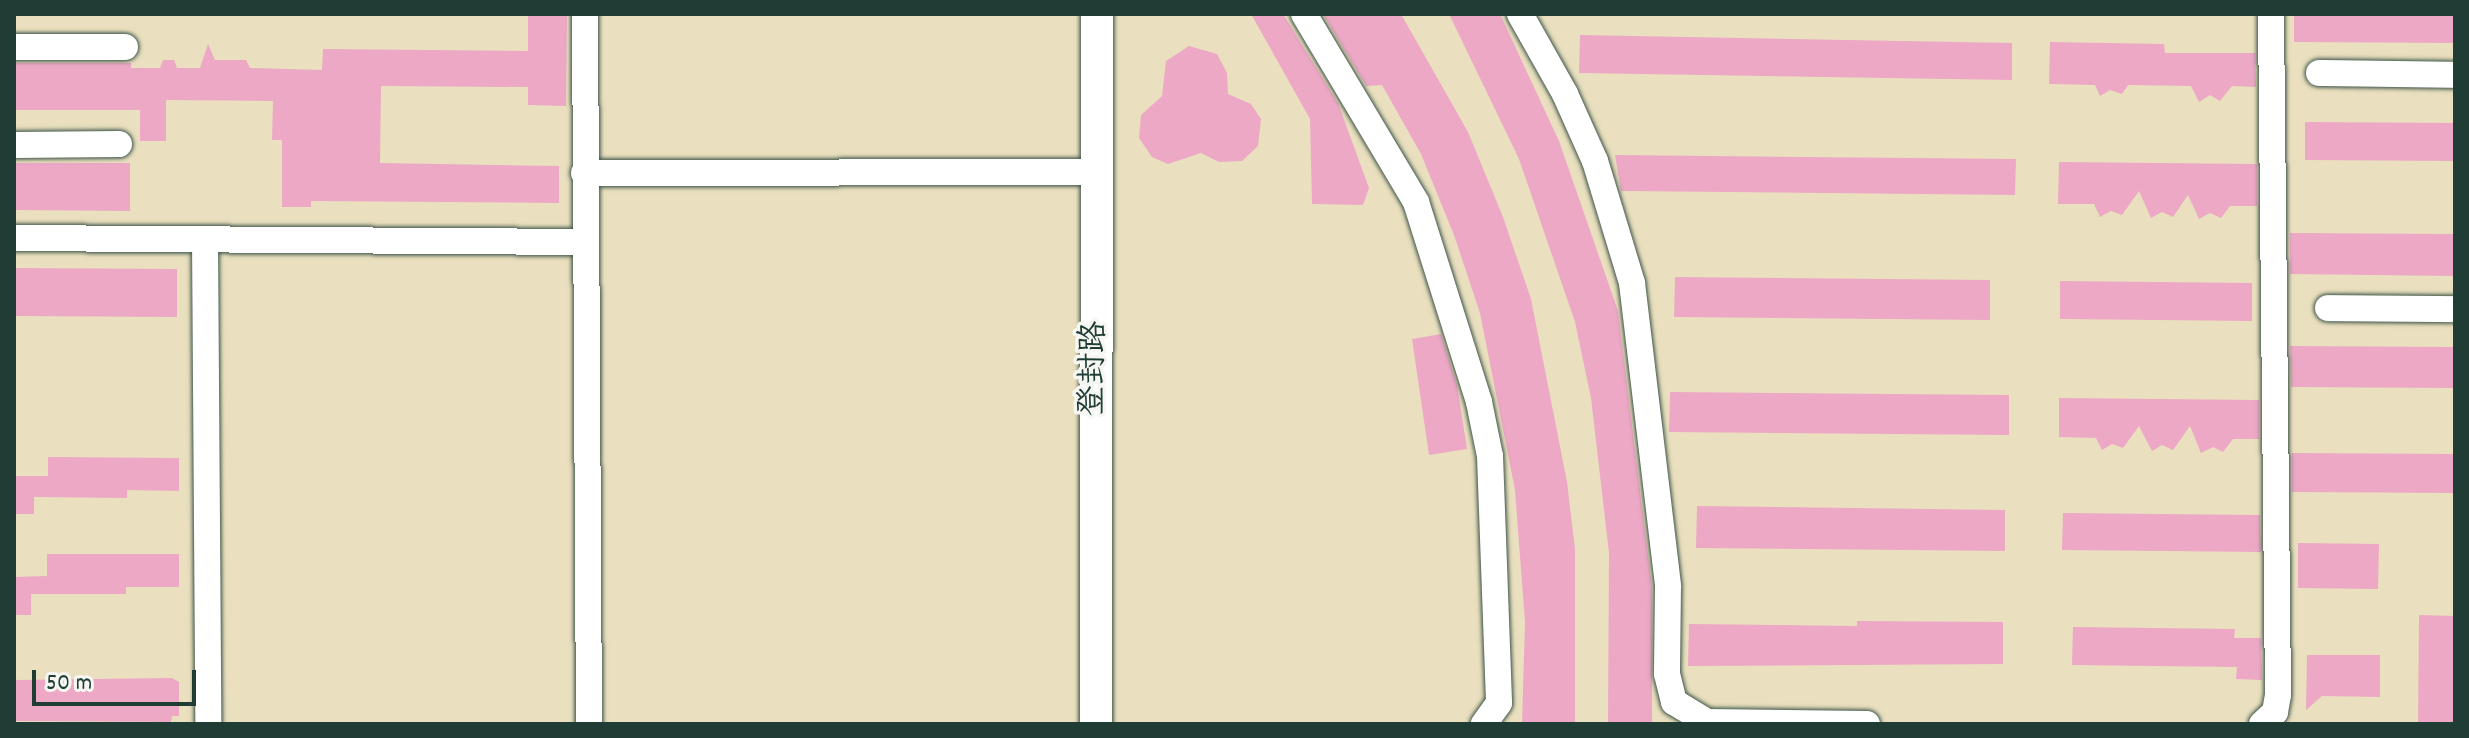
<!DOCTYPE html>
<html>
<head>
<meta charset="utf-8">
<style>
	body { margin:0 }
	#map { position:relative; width:2469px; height:738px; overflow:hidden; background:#eae0bf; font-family:Dekko,"LXGW WenKai TC",sans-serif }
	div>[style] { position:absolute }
	.building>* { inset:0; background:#eca8c5 }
	.roads { filter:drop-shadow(0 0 2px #3d5549) drop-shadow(0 0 2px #3d5549) }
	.minor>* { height:26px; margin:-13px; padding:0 13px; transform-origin:13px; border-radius:13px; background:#fff }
	.major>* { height:32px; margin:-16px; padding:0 16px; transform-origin:16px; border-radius:16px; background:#fff }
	span { translate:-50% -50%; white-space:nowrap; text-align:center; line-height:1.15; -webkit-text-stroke:7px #f6f6f2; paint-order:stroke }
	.street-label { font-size:32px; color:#1f3d34 }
	.frame { position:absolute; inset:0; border:16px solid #1f3d34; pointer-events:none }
	.scale { position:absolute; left:32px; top:670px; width:164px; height:36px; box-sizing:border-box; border:4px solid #1f3d34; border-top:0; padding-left:10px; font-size:24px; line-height:28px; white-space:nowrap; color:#1f3d34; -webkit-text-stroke:6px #f6f6f2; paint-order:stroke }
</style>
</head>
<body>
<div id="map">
	<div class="building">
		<i style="clip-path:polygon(528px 14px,567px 14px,566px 106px,528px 105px,528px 87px,381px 86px,380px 163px,559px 166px,559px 203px,311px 201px,311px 207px,282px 207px,282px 140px,272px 140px,273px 101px,166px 100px,166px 141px,140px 141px,140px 110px,14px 110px,14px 63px,131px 63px,131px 68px,160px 68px,163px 60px,174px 60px,177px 68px,200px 68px,208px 44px,215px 60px,246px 60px,250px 68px,322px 70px,323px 49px,528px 51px)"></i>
		<i style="clip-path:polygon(1251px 14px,1283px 14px,1338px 103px,1369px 188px,1363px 205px,1312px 204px,1310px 119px)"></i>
		<i style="clip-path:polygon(1323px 14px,1401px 14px,1468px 132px,1503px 217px,1531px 299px,1567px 482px,1575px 549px,1575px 724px,1522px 724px,1525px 622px,1515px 490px,1480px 313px,1454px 235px,1421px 154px,1382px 85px,1366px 86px)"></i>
		<i style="clip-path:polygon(1449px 14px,1500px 14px,1559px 141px,1618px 311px,1652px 588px,1652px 724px,1608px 724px,1609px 553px,1591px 398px,1575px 322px,1519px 159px)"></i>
		<i style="clip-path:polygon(2294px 14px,2455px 14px,2455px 43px,2294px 42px)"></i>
		<i style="clip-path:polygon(1580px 35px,2012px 43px,2012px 80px,1579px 73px)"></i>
		<i style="clip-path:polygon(2050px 42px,2164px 44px,2165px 53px,2255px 53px,2256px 87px,2232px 86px,2220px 101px,2210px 95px,2199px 102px,2191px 86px,2128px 85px,2122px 94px,2110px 90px,2100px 96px,2095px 85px,2049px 84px)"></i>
		<i style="clip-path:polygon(1189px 46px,1217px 54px,1227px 73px,1228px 94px,1251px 104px,1261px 119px,1258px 146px,1242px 161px,1219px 162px,1201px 153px,1168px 164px,1152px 157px,1139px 138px,1141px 115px,1162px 96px,1166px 61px)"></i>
		<i style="clip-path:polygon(2305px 122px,2455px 123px,2454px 161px,2305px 160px)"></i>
		<i style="clip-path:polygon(1615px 155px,2016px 159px,2015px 195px,1621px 191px)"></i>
		<i style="clip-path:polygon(2059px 162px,2257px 164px,2257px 206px,2230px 206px,2221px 218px,2210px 213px,2199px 219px,2188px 195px,2173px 217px,2162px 212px,2151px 218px,2139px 191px,2122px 215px,2111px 211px,2100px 217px,2094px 204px,2058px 204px)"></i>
		<i style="clip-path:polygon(14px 163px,130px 163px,130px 211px,14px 210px)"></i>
		<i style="clip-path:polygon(2290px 233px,2455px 234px,2455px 276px,2290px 274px)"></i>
		<i style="clip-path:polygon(14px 268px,177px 269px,177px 317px,14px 316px)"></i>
		<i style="clip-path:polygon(1675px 277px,1990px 280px,1990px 320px,1674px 317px)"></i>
		<i style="clip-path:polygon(2060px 281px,2252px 283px,2252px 321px,2060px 319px)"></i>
		<i style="clip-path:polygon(1441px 334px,1457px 385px,1467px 449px,1429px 455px,1412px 339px)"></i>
		<i style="clip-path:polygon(2290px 346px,2455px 347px,2455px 388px,2291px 387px)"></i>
		<i style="clip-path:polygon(1670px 392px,2009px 395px,2009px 435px,1669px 432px)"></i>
		<i style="clip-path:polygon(2059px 398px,2259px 400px,2259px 439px,2233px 439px,2223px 452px,2213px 447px,2201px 453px,2190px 426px,2173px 450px,2162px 445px,2152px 451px,2139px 426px,2123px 448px,2112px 444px,2102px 450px,2096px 438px,2059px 437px)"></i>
		<i style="clip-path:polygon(2292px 453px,2455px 454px,2455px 493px,2292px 492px)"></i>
		<i style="clip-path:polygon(48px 457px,179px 458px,179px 491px,127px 490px,127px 498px,34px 497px,34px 514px,14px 514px,14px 476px,48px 476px)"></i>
		<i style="clip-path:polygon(1697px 506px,2005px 510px,2005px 551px,1696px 548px)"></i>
		<i style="clip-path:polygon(2063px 513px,2260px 515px,2261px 552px,2062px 550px)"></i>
		<i style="clip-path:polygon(2298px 543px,2379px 544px,2378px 589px,2298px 588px)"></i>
		<i style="clip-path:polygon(47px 554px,179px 554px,179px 587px,126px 587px,126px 594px,31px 594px,31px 615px,14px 615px,14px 577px,47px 576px)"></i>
		<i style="clip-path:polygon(2419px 615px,2455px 616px,2455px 724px,2418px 724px)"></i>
		<i style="clip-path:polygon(1857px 621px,2003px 622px,2003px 664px,1688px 666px,1689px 624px,1857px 626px)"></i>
		<i style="clip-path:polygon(2073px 627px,2235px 629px,2234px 638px,2261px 638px,2262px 680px,2236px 679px,2237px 667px,2072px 665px)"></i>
		<i style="clip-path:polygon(2307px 655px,2380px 655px,2380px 697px,2322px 696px,2306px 710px)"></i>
		<i style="clip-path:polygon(172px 678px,179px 682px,179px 716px,172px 716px,171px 722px,14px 721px,14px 680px)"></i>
	</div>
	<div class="roads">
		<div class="minor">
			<i style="left:585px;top:14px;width:710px;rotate:89.68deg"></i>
			<i style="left:1304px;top:14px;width:219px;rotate:59.2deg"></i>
			<i style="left:1416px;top:202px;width:210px;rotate:72.5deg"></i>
			<i style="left:1479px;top:402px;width:55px;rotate:78.5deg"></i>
			<i style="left:1490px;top:456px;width:247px;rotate:87.9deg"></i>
			<i style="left:1499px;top:703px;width:26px;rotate:126deg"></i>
			<i style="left:1520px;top:14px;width:92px;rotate:60.6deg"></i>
			<i style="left:1565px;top:94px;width:73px;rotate:65.9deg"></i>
			<i style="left:1595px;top:161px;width:127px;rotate:73.1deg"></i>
			<i style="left:1632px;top:283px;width:306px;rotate:83.2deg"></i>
			<i style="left:1668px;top:587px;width:87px;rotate:90.7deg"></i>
			<i style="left:1667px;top:674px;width:29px;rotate:76deg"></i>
			<i style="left:1674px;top:702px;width:39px;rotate:31deg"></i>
			<i style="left:1707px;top:722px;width:160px;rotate:0.7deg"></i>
			<i style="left:14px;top:47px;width:111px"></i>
			<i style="left:2319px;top:73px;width:136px;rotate:0.8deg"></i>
			<i style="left:14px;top:145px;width:105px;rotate:-0.5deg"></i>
			<i style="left:584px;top:173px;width:514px;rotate:-0.11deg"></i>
			<i style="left:14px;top:238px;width:570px;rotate:0.4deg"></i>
			<i style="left:205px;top:239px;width:485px;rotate:89.6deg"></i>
			<i style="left:2328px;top:308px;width:127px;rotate:0.5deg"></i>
			<i style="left:2262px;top:724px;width:18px;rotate:-43deg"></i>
			<i style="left:2275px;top:712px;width:17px;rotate:-80deg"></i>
			<i style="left:2278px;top:695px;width:681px;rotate:-90.59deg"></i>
		</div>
		<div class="major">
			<i style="left:1096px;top:724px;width:710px;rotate:-89.92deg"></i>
		</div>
	</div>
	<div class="street-label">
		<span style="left:1096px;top:369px;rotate:-89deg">登封路</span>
	</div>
	<div class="frame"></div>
	<div class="scale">50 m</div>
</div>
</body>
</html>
